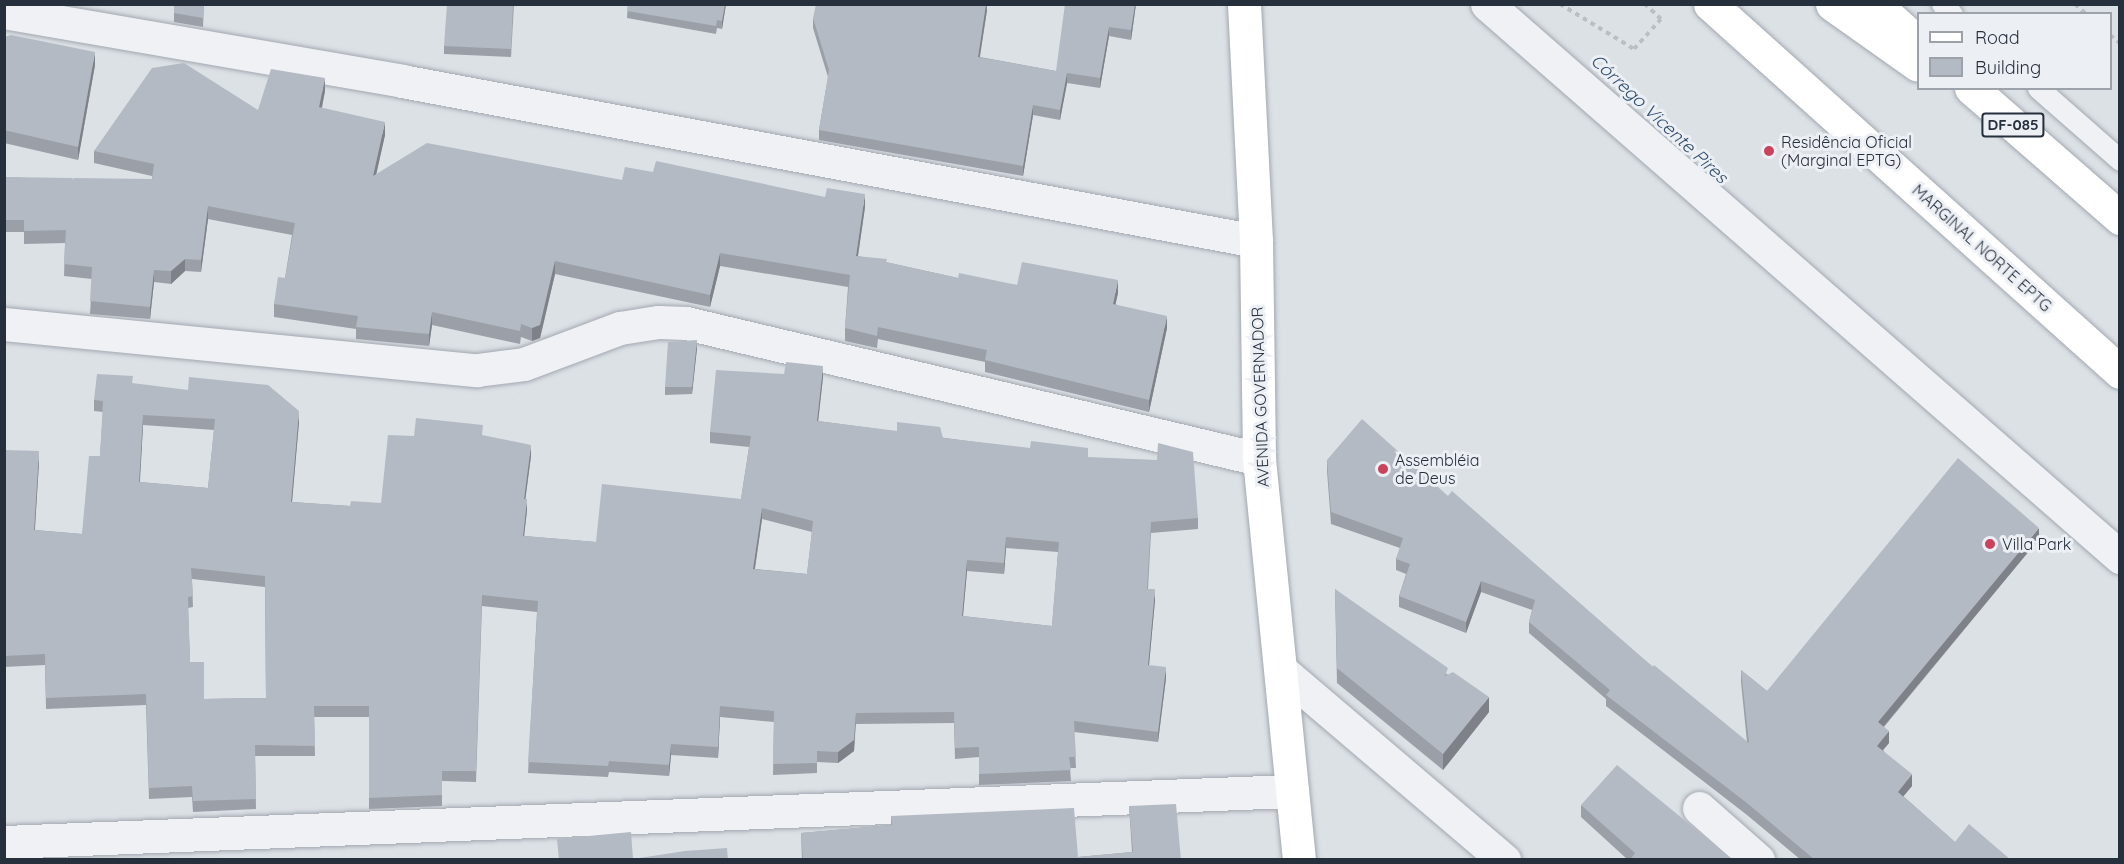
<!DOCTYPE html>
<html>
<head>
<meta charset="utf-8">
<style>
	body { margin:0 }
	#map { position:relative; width:2124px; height:864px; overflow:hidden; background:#dce1e6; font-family:Quicksand,sans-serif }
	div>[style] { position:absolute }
	.path>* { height:4px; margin-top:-2px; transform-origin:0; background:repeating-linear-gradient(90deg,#bbbfc5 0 4.5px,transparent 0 9px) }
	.roads { filter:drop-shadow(0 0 2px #a2a8b0) drop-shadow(0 0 2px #a2a8b0) }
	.lane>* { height:21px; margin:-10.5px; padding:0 10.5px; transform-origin:10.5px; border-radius:10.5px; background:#eff1f5 }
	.street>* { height:33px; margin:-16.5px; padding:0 16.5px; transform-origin:16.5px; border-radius:16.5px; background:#eff1f5 }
	.secondary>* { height:33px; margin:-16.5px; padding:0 16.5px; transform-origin:16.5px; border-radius:16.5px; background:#fff }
	.primary>* { height:33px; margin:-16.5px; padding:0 16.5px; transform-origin:16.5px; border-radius:16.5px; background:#fff }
	.highway>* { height:33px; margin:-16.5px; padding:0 16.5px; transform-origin:16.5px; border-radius:16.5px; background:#fff }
	.wall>* { inset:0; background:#9ba0a8 }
	.shaded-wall>* { inset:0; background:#7e8288 }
	.building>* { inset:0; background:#b4bac3 }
	.dots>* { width:16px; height:16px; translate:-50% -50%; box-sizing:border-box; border:3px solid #eceff4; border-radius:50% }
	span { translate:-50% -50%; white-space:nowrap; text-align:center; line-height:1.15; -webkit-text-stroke:6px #eceff4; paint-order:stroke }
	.shield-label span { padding:2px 4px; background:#eceff4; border:2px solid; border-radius:4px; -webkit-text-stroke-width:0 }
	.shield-label { font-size:15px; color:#262f3c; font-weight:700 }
	.poi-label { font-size:16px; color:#262f3c }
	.left { translate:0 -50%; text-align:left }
	.street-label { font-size:16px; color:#262f3c }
	.water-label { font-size:18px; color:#324f6f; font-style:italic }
	.frame { position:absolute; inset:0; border:6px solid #262f3c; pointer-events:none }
	.legend { position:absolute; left:1917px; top:12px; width:195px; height:78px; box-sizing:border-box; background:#eceff4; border:2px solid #9da2aa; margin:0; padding:8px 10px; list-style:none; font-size:18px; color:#262f3c }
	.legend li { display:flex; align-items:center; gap:12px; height:30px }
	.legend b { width:30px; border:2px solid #9da2aa }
</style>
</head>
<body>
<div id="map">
	<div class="path">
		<i style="left:1560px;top:4px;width:87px;rotate:31.3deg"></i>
		<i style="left:1634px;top:49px;width:40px;rotate:-48deg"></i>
		<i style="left:1661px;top:19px;width:22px;rotate:-137deg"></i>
		<i style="left:2075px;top:4px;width:15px;rotate:42deg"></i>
		<i style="left:2110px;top:35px;width:13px;rotate:39deg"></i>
	</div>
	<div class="roads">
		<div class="lane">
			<i style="left:1942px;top:4px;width:14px;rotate:45deg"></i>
			<i style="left:2038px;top:88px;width:109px;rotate:41.3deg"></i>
		</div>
		<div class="street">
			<i style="left:1487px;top:4px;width:841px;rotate:41.14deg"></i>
			<i style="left:4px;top:12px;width:404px;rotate:9.8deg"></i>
			<i style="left:402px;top:81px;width:869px;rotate:10.61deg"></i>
			<i style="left:4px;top:324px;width:475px;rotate:5.6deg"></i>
			<i style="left:477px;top:370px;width:47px;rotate:-7.3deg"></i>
			<i style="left:524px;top:364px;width:103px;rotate:-20.6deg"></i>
			<i style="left:620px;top:328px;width:39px;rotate:-9deg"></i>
			<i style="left:659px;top:322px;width:27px;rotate:2deg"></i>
			<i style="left:686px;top:323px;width:589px;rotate:13.35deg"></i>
			<i style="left:1282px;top:671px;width:292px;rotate:40.4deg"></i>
			<i style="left:1699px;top:808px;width:79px;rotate:41.4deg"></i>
			<i style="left:4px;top:842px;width:1289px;rotate:-2.27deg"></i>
		</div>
		<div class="secondary">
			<i style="left:1244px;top:4px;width:237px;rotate:87.1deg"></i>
			<i style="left:1256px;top:241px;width:218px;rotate:89.2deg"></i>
			<i style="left:1259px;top:459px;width:403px;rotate:84.3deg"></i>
		</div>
		<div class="primary">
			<i style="left:1710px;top:4px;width:551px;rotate:41.91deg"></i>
		</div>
		<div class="highway">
			<i style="left:1832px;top:4px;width:105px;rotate:35.3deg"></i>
			<i style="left:1875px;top:4px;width:58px;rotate:42.2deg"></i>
			<i style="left:1971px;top:88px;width:198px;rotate:41.1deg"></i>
		</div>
	</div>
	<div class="wall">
		<i style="clip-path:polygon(174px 4px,204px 4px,203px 27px,174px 22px)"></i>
		<i style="clip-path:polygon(514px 4px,511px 57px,444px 54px,444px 46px)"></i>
		<i style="clip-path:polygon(628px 4px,726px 4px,722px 29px,717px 28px,716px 34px,627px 18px)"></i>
		<i style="clip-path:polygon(987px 4px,987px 10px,980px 57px,1056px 71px,1136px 4px,1131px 40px,1109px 36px,1100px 88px,1067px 83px,1060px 120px,1033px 115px,1023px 176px,819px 140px,819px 130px,828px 77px,813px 28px,813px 18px)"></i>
		<i style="clip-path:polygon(4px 37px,95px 65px,78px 160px,4px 143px)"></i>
		<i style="clip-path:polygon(325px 91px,322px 108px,385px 135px,376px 174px,622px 180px,653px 172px,865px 207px,858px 256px,958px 278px,1017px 285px,1118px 293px,1115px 304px,1167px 328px,1149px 412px,985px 372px,985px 362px,878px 339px,877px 348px,845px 341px,845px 328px,848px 287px,720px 266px,710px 307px,555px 274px,540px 338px,532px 341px,521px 337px,520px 344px,432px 325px,429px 346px,356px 339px,356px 329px,274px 317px,274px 304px,285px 278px,292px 235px,208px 219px,201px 272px,185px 271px,171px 284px,154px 282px,150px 319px,90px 314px,92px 279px,64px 276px,65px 243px,24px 244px,24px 232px,4px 232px,4px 177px,73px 180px,152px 179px,152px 176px,94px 163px,94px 151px,258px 110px)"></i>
		<i style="clip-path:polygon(697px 348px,692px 394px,665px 395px,665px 387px)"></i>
		<i style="clip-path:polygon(evenodd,823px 377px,818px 421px,1088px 457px,1198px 518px,1198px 529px,1151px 533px,1148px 589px,1155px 600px,1149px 665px,1166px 678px,1158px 742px,1074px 732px,1076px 768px,1070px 768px,1071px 781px,979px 785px,979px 757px,955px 759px,954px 723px,856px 724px,854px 751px,838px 763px,817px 762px,817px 773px,773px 775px,774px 722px,720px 717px,718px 758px,671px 755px,669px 776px,609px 772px,608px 777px,528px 773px,537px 612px,482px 606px,476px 782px,442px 781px,442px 806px,369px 809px,369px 717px,314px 717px,315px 756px,255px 756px,256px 809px,193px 812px,192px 797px,149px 799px,146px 705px,46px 709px,45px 665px,4px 667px,4px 450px,39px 462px,35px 530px,82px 534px,100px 456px,103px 412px,94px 411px,94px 400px,133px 384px,299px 422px,292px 502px,350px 506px,381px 503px,414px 436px,483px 436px,531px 456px,525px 499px,527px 510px,524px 536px,596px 542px,741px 499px,749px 447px,710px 443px,710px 432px,823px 377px,143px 425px,214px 430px,208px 488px,140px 482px,143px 425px,823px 377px,762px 519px,812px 532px,807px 574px,755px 569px,762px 519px,823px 377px,1006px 548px,1058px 552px,1052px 626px,963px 616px,967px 571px,1004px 574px,1006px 548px,823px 377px,192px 579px,265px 587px,266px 698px,204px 699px,190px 662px,188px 608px,193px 607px,192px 579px)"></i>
		<i style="clip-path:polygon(1327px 460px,1448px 496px,1653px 667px,1747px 742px,1741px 682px,1741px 670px,1767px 691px,2039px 539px,1884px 727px,1889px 743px,1883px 750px,1912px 786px,1903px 796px,1955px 842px,2011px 860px,1801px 860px,1747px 815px,1606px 706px,1606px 699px,1529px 633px,1529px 622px,1532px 610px,1481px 592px,1466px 633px,1399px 607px,1399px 596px,1406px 574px,1396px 570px,1396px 559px,1400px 548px,1331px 524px,1327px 471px)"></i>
		<i style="clip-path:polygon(1335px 589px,1448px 675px,1489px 712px,1443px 770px,1337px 683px)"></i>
		<i style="clip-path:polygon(1581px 805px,1732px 860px,1628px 860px,1581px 817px)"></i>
		<i style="clip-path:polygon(1129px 806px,1181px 860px,802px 860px,801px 833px,891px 825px,891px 816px,1078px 857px,1132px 852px)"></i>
	</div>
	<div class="shaded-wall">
		<i style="clip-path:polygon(725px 4px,726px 4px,722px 29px,722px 21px)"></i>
		<i style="clip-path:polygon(986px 4px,987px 10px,978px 67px,978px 57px)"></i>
		<i style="clip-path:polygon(1135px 4px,1136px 4px,1131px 40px,1131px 30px)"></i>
		<i style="clip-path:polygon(1109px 27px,1109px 36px,1100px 88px,1100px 78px)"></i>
		<i style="clip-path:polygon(95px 52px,95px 65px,78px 160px,78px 147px)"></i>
		<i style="clip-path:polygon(1067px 73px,1067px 83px,1060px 120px,1060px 110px)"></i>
		<i style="clip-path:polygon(325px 78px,325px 91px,319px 120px,319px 107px)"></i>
		<i style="clip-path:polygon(1033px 105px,1033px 115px,1023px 176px,1023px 166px)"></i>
		<i style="clip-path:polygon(385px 122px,385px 135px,373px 189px,373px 176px)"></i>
		<i style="clip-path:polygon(865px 194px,865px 207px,856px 269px,856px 256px)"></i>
		<i style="clip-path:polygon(208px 206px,208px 219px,201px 272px,201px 260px)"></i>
		<i style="clip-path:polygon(720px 253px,720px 266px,710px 307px,710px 295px)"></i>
		<i style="clip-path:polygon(185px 259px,185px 271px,171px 284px,171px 271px)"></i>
		<i style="clip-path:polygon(555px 261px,555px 274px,540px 338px,532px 341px,532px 328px)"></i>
		<i style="clip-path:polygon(154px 270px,154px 282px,150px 319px,150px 307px)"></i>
		<i style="clip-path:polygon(1118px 280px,1118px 293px,1113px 316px,1113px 304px)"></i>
		<i style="clip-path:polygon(432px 312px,432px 325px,429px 346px,429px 334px)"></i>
		<i style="clip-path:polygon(1167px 316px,1167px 328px,1149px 412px,1149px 400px)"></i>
		<i style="clip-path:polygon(697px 340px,697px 348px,692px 394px,692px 387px)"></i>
		<i style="clip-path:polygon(823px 366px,823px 377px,817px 432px,817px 421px)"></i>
		<i style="clip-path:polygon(299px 411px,299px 422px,291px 513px,291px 502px)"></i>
		<i style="clip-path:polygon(143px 415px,143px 425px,139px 493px,139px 482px)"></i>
		<i style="clip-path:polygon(531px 445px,531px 456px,524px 510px,524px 499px)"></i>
		<i style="clip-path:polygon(39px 451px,39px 462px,34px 541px,34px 530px)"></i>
		<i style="clip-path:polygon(527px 499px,527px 510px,523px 546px,523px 536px)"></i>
		<i style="clip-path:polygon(762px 508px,762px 519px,753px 580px,753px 569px)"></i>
		<i style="clip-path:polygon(2039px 528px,2039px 539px,1878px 733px,1878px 722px)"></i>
		<i style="clip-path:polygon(1006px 537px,1006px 548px,1004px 574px,1004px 563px)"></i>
		<i style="clip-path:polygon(967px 560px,967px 571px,962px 627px,962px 616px)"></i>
		<i style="clip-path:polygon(1481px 581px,1481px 592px,1466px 633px,1466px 622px)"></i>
		<i style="clip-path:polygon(1155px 589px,1155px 600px,1148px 676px,1148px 665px)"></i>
		<i style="clip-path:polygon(1166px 667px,1166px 678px,1158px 742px,1158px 732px)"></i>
		<i style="clip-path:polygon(1489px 697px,1489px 712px,1443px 770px,1443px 754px)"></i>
		<i style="clip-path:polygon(720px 706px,720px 717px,718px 758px,718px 747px)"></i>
		<i style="clip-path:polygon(856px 713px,854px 751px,838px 763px,838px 752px)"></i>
		<i style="clip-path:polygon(1889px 731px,1889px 743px,1877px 757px,1877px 746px)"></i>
		<i style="clip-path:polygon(671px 744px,671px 755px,669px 776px,669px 765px)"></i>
		<i style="clip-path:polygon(1912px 774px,1912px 786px,1898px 803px,1898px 792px)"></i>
	</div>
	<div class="building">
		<i style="clip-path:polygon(174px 4px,204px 4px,203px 18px,174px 13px)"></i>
		<i style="clip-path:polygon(447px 4px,513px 4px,511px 49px,444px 46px)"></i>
		<i style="clip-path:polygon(628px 4px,725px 4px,722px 21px,717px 20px,716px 26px,627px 11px)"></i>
		<i style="clip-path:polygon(816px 4px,986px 4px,978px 57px,1056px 71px,1065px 4px,1135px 4px,1131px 30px,1109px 27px,1100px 78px,1067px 73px,1060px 110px,1033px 105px,1023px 166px,819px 130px,829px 70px,813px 18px)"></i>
		<i style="clip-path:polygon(11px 35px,95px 52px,78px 147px,4px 130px,4px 37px)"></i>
		<i style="clip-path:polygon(184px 63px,258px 110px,271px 69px,325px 78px,319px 107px,385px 122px,373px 176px,427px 143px,622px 180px,625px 167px,653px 172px,656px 161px,825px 197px,827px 188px,865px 194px,856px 256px,887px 259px,886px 262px,958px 278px,959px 273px,1017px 285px,1022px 262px,1118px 280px,1113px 304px,1167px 316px,1149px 400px,985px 360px,987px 350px,878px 327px,877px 336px,845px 328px,850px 275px,720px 253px,710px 295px,555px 261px,540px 325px,532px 328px,521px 324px,520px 331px,432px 312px,429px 334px,356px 327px,358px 316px,274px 304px,278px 277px,285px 278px,295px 223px,208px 206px,201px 260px,185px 259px,171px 271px,154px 270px,150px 307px,90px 301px,92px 267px,64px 264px,66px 230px,24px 231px,24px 220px,4px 220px,4px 177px,73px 178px,72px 181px,74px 178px,152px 179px,154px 164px,94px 151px,152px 68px)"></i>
		<i style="clip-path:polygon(697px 340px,692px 387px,665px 387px,668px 342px)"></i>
		<i style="clip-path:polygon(evenodd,786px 362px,823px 366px,817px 421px,897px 431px,897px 422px,940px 427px,943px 438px,1030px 448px,1031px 441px,1088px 448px,1088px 457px,1157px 460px,1158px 443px,1193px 452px,1198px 518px,1151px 522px,1147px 589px,1155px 589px,1148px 665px,1166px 667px,1158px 732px,1074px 721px,1076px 757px,1069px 757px,1071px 770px,979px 774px,979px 747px,955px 748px,954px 712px,856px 713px,854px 740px,838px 752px,817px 751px,817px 763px,773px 764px,774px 711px,720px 706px,718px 747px,671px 744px,669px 765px,609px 761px,608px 766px,528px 762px,538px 601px,482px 595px,476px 771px,442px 771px,442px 795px,369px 798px,369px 706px,314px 706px,315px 746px,255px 745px,256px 799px,193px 801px,192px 786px,149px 788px,146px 694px,46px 698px,45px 654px,4px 656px,4px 450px,39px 451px,34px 530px,82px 534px,89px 456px,100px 456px,103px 401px,94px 400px,97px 374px,133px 376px,132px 383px,188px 390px,189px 377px,268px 385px,299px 411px,291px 502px,350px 506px,351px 501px,381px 503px,388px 435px,414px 436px,416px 418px,483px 425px,482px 435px,531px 445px,524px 499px,527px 499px,523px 536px,596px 542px,602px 484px,741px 499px,751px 436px,710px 432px,716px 370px,784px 374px,786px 362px,143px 415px,215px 419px,208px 488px,139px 482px,143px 415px,786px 362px,762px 508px,813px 521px,807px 574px,753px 569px,762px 508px,786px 362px,1006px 537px,1059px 542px,1052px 626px,962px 616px,967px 560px,1004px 563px,1006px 537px,786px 362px,191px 568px,265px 576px,266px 698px,204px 699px,204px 662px,190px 662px,188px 597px,193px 596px,191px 568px)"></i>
		<i style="clip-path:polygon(1362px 419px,1448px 496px,1452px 491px,1653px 667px,1654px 665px,1749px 743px,1741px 670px,1767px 691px,1958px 458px,2039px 528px,1878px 722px,1889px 731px,1877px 746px,1912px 774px,1898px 792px,1955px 842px,1969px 824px,2011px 860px,1815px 860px,1747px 803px,1606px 695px,1610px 690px,1529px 622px,1535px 600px,1481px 581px,1466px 622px,1399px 596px,1410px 564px,1396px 559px,1403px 538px,1331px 512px,1327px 460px)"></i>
		<i style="clip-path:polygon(1335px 589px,1448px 668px,1445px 676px,1453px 672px,1489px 697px,1443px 754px,1337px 668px)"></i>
		<i style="clip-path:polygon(1617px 765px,1732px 859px,1731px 860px,1630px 860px,1635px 853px,1581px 805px)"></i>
		<i style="clip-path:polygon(1176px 804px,1181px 860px,803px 860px,801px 833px,892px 825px,891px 816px,1074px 808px,1078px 857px,1133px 852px,1129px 806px)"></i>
		<i style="clip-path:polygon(631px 832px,633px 859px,685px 851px,727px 848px,728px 860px,559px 860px,557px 839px)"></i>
	</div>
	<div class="dots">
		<i style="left:1769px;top:151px;background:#ca425c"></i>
		<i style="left:1383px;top:469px;background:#ca425c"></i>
		<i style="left:1990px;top:544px;background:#ca425c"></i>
	</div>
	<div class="shield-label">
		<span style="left:2013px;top:125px">DF-085</span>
	</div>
	<div class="poi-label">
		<span class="left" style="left:1781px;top:151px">Residência Oficial<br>(Marginal EPTG)</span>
		<span class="left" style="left:1395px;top:469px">Assembléia<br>de Deus</span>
		<span class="left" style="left:2002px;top:544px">Villa Park</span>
	</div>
	<div class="street-label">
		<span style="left:1982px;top:248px;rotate:42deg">MARGINAL NORTE EPTG</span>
		<span style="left:1260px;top:397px;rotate:-92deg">AVENIDA GOVERNADOR</span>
	</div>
	<div class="water-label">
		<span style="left:1659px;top:119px;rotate:43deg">Córrego Vicente Pires</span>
	</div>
	<div class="frame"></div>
	<ul class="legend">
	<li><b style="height:8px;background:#fff"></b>Road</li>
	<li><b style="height:16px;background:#b4bac3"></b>Building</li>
	</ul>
</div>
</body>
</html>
